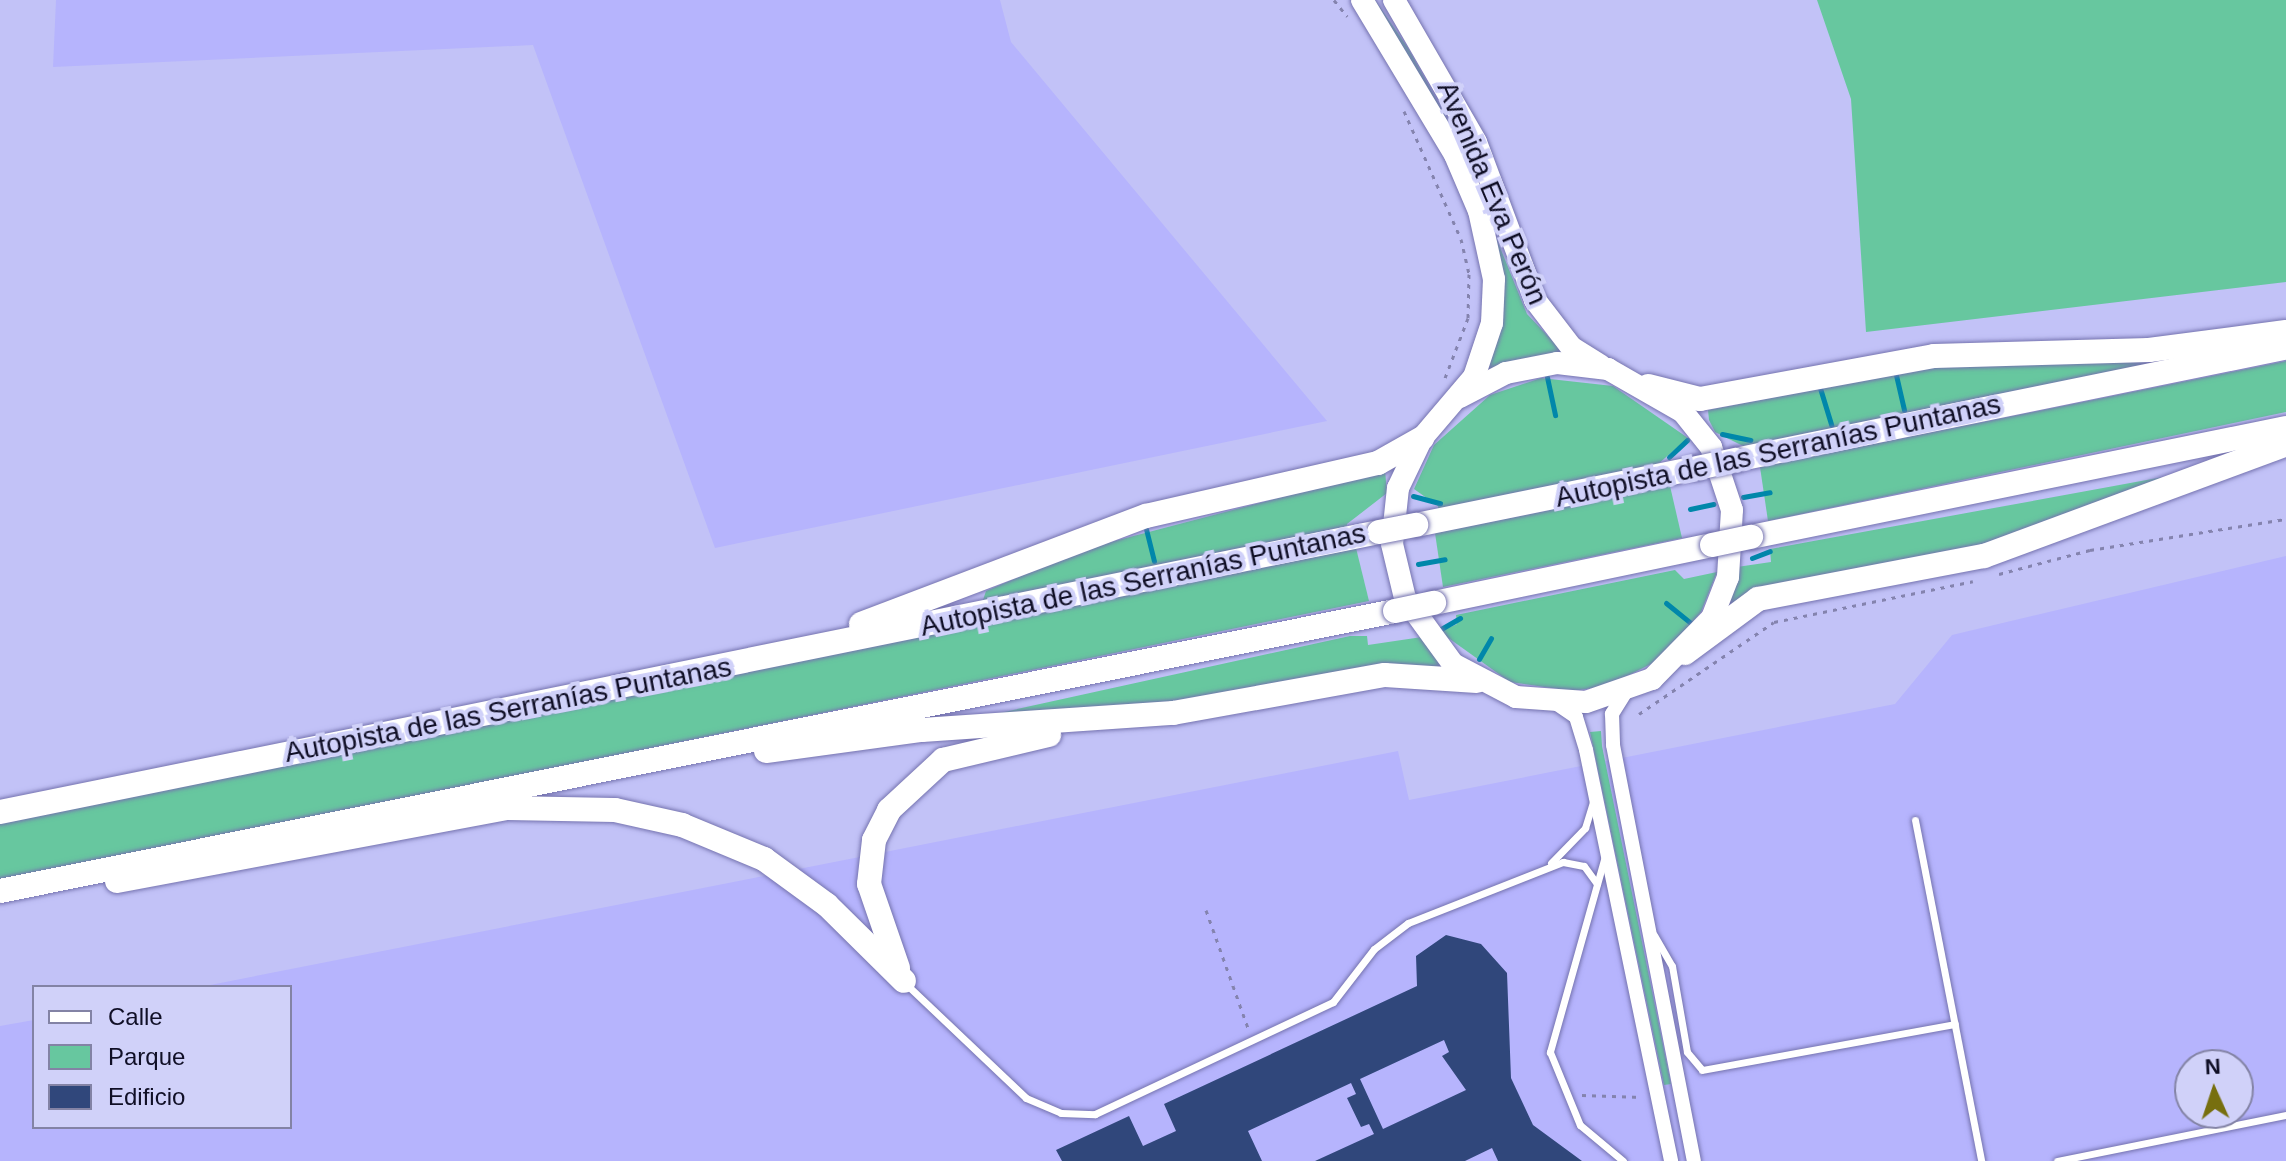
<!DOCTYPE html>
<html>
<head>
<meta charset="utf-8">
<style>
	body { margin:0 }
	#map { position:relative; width:2286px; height:1161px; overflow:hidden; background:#c2c2f7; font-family:Helvetica,sans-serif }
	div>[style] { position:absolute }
	.built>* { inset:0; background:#b6b4fd }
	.green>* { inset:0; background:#67c79f }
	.stream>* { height:5px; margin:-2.5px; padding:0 2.5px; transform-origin:2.5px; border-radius:2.5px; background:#0087aa }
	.building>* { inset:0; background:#30477b }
	.path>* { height:3px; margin-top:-1.5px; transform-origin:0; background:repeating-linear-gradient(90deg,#8483ae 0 4px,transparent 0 10px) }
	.roads { filter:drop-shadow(0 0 2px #7573af) drop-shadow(0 0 2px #7573af) }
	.service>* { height:7px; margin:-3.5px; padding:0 3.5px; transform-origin:3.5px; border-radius:3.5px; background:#fff }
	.minor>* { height:14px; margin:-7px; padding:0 7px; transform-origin:7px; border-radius:7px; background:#fff }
	.primary>* { height:22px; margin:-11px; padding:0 11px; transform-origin:11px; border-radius:11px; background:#fff }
	.trunk>* { height:24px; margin:-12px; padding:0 12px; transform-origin:12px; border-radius:12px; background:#fff }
	.bridges { filter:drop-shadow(0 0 2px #7573af) drop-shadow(0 0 2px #7573af) }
	.trunk-bridge>* { height:24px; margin:-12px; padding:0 12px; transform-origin:12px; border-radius:12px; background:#fff }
	span { translate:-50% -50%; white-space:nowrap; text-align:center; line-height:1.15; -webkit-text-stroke:8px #d0d1f9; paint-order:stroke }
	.street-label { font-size:28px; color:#100f26 }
	.legend { position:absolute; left:32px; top:985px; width:260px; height:144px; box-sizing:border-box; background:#d0d1f9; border:2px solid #8383a5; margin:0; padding:10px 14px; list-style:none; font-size:24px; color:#100f26 }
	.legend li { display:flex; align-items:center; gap:16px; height:40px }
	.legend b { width:40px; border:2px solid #8383a5 }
	.north { position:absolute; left:2174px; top:1049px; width:80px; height:80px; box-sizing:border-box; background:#d0d1f9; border:2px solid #8383a5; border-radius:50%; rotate:357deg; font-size:22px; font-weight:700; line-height:32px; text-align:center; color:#100f26 }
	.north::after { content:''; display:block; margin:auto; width:28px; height:36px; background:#776f0f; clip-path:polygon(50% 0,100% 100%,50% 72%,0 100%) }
</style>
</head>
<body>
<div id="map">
	<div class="built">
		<i style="clip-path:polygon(56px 0,1000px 0,1011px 42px,1327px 421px,715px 548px,533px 45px,53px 67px)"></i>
		<i style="clip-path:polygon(evenodd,2286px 556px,2286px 1161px,0 1161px,0 1026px,34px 1020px,34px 1127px,290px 1127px,290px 987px,200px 987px,1398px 751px,1409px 800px,1895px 704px,1952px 635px,2286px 556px,2190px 1065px,2238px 1065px,2238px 1113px,2190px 1113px,2190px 1065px)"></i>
	</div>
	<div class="green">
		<i style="clip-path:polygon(1367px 0,1375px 0,1408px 48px,1450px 124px,1527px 314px,1568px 357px,1474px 383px,1495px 261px)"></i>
		<i style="clip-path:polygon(1817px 0,2286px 0,2286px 282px,1866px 332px,1851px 99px)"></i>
		<i style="clip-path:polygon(2157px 359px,2160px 364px,1755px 452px,1715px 432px,1709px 420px,1708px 410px,1932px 367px)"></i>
		<i style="clip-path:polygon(2286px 361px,2286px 412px,1768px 521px,1760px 467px)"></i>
		<i style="clip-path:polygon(1541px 378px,1613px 386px,1688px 438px,1657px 465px,1438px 515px,1438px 506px,1414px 489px,1434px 445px,1490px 395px)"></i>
		<i style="clip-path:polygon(1385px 470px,1387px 493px,1347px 524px,1345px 537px,982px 603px,986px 591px,1084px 549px)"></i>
		<i style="clip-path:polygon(2163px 477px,2024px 538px,1721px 616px,1737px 567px,1771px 562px,1770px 549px)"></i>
		<i style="clip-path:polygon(1670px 486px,1682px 538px,1443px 587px,1435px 533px)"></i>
		<i style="clip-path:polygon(1356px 548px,1369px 601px,0 881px,0 823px)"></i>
		<i style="clip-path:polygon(1675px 570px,1684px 579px,1717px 572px,1701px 612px,1663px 658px,1607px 686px,1572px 691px,1510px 682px,1440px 632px,1457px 624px,1456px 615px)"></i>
		<i style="clip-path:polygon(1350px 636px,1367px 636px,1368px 645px,1422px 637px,1452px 668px,1420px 667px,1194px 705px,981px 717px)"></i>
		<i style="clip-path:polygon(1601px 731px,1602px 746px,1671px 1084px,1664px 1085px,1590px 732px)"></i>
	</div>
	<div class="stream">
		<i style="left:1896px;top:375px;width:36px;rotate:77deg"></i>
		<i style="left:1547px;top:377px;width:39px;rotate:78deg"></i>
		<i style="left:1820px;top:388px;width:39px;rotate:73deg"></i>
		<i style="left:1722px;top:434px;width:29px;rotate:12deg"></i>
		<i style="left:1669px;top:457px;width:25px;rotate:-43deg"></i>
		<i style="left:1413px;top:496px;width:28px;rotate:15deg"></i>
		<i style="left:1743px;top:497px;width:27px;rotate:-10deg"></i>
		<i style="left:1690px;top:509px;width:24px;rotate:-12deg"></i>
		<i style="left:1146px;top:529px;width:33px;rotate:76deg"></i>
		<i style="left:1752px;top:558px;width:19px;rotate:-21deg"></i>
		<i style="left:1418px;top:564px;width:27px;rotate:-10deg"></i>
		<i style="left:1666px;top:603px;width:32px;rotate:39deg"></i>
		<i style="left:1441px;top:629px;width:22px;rotate:-30deg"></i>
		<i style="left:1479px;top:659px;width:24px;rotate:-60deg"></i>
	</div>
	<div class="building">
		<i style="clip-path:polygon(evenodd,1446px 935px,1481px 944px,1507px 973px,1511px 1078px,1533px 1125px,1582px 1161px,1498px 1161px,1492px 1148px,1465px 1161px,1315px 1161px,1374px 1134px,1369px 1124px,1361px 1127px,1347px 1098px,1356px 1094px,1351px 1083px,1248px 1131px,1262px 1161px,1062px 1161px,1056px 1150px,1129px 1116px,1143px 1146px,1176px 1131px,1164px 1104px,1417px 986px,1416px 956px,1446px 935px,1444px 1040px,1449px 1052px,1442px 1056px,1466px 1090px,1383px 1129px,1360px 1079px,1444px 1040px)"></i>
	</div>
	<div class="path">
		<i style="left:1334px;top:0;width:21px;rotate:51deg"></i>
		<i style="left:1404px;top:111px;width:140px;rotate:66deg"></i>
		<i style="left:1461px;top:239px;width:36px;rotate:77deg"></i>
		<i style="left:1469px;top:274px;width:44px;rotate:91.3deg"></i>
		<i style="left:1468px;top:318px;width:64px;rotate:111deg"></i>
		<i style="left:1999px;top:574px;width:94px;rotate:-14.8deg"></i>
		<i style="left:2090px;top:550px;width:198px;rotate:-9deg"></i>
		<i style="left:1639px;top:714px;width:163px;rotate:-34.3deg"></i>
		<i style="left:1774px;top:622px;width:203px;rotate:-11.6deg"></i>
		<i style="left:1206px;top:910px;width:128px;rotate:70.4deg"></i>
		<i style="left:1582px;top:1095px;width:60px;rotate:1.9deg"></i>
	</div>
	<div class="roads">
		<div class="service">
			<i style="left:1915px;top:820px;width:347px;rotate:79deg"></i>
			<i style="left:1605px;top:856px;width:204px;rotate:105.7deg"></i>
			<i style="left:1550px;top:1052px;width:79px;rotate:67.7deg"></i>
			<i style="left:1580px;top:1125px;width:56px;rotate:39.9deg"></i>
			<i style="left:1551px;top:863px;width:49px;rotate:-45.8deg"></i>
			<i style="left:1585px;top:828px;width:27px;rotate:-73deg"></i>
			<i style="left:1654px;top:935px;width:36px;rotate:60deg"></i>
			<i style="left:1672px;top:966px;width:87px;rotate:80.1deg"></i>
			<i style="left:1687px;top:1052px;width:23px;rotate:50deg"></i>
			<i style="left:1702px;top:1070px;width:257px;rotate:-10.3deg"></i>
			<i style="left:907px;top:985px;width:164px;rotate:43.5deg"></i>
			<i style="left:1026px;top:1098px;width:38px;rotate:23deg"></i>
			<i style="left:1061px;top:1113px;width:34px;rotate:2deg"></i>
			<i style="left:1095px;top:1114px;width:263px;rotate:-25.2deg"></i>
			<i style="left:1333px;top:1002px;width:67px;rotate:-52.3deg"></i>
			<i style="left:1374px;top:949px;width:43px;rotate:-37.4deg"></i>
			<i style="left:1408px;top:923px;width:167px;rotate:-21.5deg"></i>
			<i style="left:1563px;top:862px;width:21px;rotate:11deg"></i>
			<i style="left:1584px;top:866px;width:22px;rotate:54deg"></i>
			<i style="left:2057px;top:1161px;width:234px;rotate:-11.4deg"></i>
		</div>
		<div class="minor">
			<i style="left:1625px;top:693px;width:25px;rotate:122deg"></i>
			<i style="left:1612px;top:714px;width:31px;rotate:88deg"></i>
			<i style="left:1613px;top:745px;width:424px;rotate:79deg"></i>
			<i style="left:1557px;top:704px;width:23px;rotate:34deg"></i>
			<i style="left:1576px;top:717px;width:34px;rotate:73deg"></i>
			<i style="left:1586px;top:750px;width:420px;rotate:78.3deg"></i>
		</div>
		<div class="primary">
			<i style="left:1362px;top:0;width:181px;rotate:59deg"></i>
			<i style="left:1455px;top:155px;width:61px;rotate:66.8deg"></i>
			<i style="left:1479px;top:211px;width:70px;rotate:77.6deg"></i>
			<i style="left:1494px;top:279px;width:44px;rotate:92.6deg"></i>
			<i style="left:1492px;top:323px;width:57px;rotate:108.4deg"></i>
			<i style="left:1474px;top:377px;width:80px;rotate:130.4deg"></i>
			<i style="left:1422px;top:438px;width:55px;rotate:115.6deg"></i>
			<i style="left:1398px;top:488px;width:56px;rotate:96.1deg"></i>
			<i style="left:1392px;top:544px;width:56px;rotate:76.5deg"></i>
			<i style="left:1405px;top:598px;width:82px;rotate:54deg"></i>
			<i style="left:1453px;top:664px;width:71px;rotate:27.6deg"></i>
			<i style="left:1516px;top:697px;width:70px;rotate:4.1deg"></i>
			<i style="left:1586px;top:702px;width:70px;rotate:-19.2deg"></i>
			<i style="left:1652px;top:679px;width:86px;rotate:-45.5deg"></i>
			<i style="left:1712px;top:618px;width:44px;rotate:-68.7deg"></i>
			<i style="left:1728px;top:577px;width:67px;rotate:-86.6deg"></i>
			<i style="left:1732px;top:510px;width:66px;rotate:-108.4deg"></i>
			<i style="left:1711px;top:447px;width:45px;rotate:-128.7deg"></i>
			<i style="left:1683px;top:412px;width:86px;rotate:-150.2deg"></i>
			<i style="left:1608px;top:369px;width:51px;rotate:-173.3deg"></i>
			<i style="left:1557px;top:363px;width:52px;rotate:168.9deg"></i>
			<i style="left:1506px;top:373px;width:52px;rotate:152.4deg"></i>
			<i style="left:1394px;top:0;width:164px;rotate:60deg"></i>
			<i style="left:1476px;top:142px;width:169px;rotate:69.5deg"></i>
			<i style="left:1535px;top:300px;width:59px;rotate:52.5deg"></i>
			<i style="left:1571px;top:347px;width:34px;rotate:32deg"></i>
		</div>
		<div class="trunk">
			<i style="left:1648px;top:386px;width:54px;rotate:14deg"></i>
			<i style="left:1700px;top:399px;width:238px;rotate:-10.4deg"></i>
			<i style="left:1934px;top:356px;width:215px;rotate:-1.6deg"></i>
			<i style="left:2149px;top:350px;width:138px;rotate:-7.5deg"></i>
			<i style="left:1735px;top:460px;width:560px;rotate:-11.53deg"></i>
			<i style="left:1416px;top:525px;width:287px;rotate:-11.5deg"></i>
			<i style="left:1751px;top:537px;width:546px;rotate:-11.52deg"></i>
			<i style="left:1434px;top:603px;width:284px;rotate:-11.8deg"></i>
			<i style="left:861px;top:624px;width:305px;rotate:-20.8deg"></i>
			<i style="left:1146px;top:516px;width:238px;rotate:-12.9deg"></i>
			<i style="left:1378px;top:463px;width:51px;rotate:-29.6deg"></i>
			<i style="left:1685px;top:653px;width:91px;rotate:-36.5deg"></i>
			<i style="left:1758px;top:599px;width:230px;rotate:-10.8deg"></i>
			<i style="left:1984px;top:556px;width:322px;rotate:-20.3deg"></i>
			<i style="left:766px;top:751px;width:157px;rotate:-7.7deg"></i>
			<i style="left:922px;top:730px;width:252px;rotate:-3.9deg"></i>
			<i style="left:1173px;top:713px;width:215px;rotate:-10.2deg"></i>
			<i style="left:1385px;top:675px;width:92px;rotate:3.7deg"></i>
			<i style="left:0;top:812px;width:1407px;rotate:-11.48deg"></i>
			<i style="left:117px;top:881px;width:398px;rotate:-10.6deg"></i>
			<i style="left:508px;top:808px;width:107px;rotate:1.1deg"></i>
			<i style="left:615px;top:810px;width:69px;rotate:12.6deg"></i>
			<i style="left:682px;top:825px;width:89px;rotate:22.5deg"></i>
			<i style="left:764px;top:859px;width:78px;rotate:36.1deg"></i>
			<i style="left:827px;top:905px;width:108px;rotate:44.6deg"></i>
			<i style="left:0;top:891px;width:1423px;rotate:-11.35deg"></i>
			<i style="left:898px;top:968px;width:89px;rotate:-109deg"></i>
			<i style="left:869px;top:884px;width:44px;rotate:-83.5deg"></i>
			<i style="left:874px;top:840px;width:34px;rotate:-63deg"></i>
			<i style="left:889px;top:810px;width:74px;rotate:-42.8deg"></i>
			<i style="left:943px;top:760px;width:109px;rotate:-13.3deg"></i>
		</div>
	</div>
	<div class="bridges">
		<div class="trunk-bridge">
			<i style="left:1697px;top:468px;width:39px;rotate:-12deg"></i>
			<i style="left:1379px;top:532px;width:38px;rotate:-11deg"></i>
			<i style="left:1712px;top:545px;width:40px;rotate:-12deg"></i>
			<i style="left:1395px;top:611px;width:40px;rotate:-12deg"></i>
		</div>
	</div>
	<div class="street-label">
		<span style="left:1492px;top:193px;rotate:67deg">Avenida Eva Perón</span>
		<span style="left:1778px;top:451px;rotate:-12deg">Autopista de las Serranías Puntanas</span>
		<span style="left:1143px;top:580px;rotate:-12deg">Autopista de las Serranías Puntanas</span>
		<span style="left:508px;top:710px;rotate:-11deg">Autopista de las Serranías Puntanas</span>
	</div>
	<ul class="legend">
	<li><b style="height:10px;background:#fff"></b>Calle</li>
	<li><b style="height:22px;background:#67c79f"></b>Parque</li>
	<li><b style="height:22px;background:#30477b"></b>Edificio</li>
	</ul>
	<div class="north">N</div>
</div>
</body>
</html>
